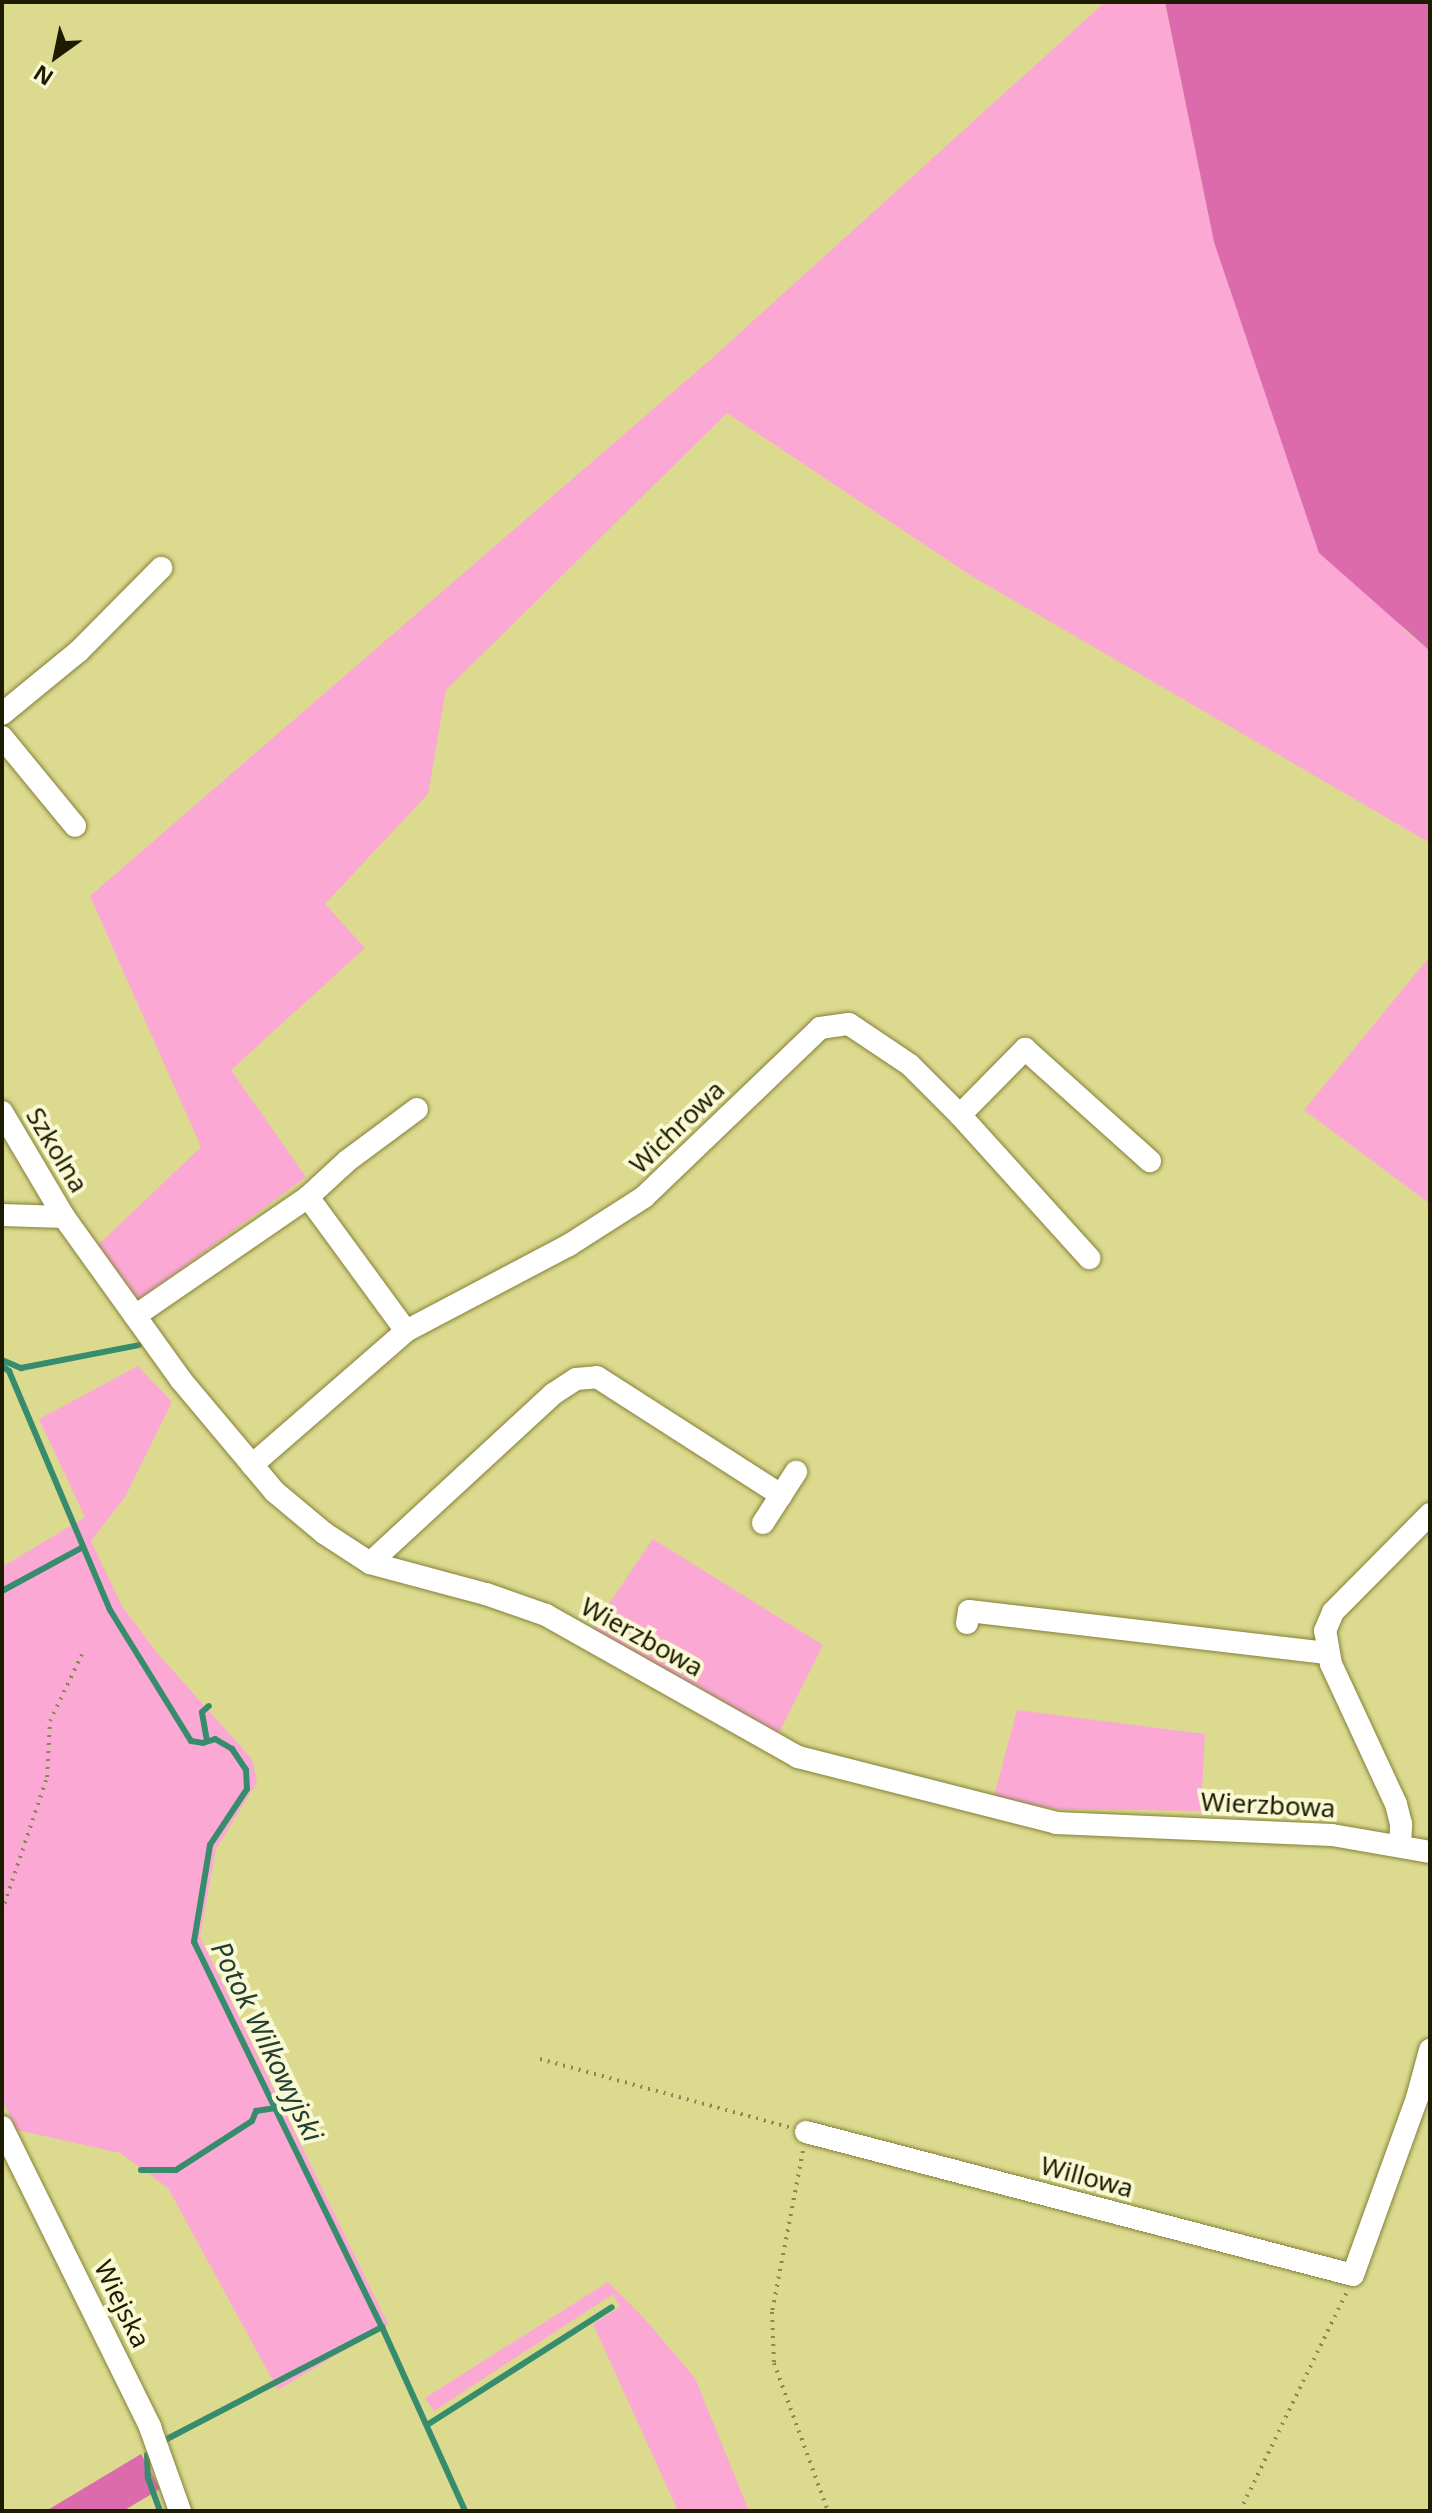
<!DOCTYPE html>
<html>
<head>
<meta charset="utf-8">
<style>
	body { margin:0 }
	#map { position:relative; width:1432px; height:2513px; overflow:hidden; background:#dcda8f; font-family:"Noto Sans",sans-serif }
	div>[style] { position:absolute }
	.green>* { inset:0; background:#fca8d5 }
	.forest>* { inset:0; background:#db6bac }
	.stream>* { height:6px; margin:-3px; padding:0 3px; transform-origin:3px; border-radius:3px; background:#368c6d }
	.path>* { height:4px; margin-top:-2px; transform-origin:0; background:repeating-linear-gradient(90deg,#8a8852 0 2px,transparent 0 8px) }
	.roads { filter:drop-shadow(0 0 2px #848138) drop-shadow(0 0 2px #848138) }
	.minor>* { height:22px; margin:-11px; padding:0 11px; transform-origin:11px; border-radius:11px; background:#fff }
	span { translate:-50% -50%; white-space:nowrap; text-align:center; line-height:1.15; -webkit-text-stroke:8px #f9f9d4; paint-order:stroke }
	.street-label { font-size:26px; color:#1d1b00 }
	.water-label { font-size:28px; color:#233e33; font-style:italic }
	.frame { position:absolute; inset:0; border:4px solid #1d1b00; pointer-events:none }
	.north { position:absolute; left:16px; top:16px; width:80px; height:80px; -webkit-text-stroke:6px #f9f9d4; paint-order:stroke; rotate:213deg; font-size:22px; font-weight:700; line-height:32px; text-align:center; color:#1d1b00 }
	.north::after { content:''; display:block; margin:auto; width:28px; height:36px; background:#1d1b00; clip-path:polygon(50% 0,100% 100%,50% 72%,0 100%) }
</style>
</head>
<body>
<div id="map">
	<div class="green">
		<i style="clip-path:polygon(1105px 2px,1165px 2px,1214px 242px,1402px 628px,1430px 651px,1430px 843px,970px 575px,727px 413px,446px 690px,428px 794px,325px 904px,365px 948px,231px 1070px,306px 1177px,139px 1300px,98px 1245px,201px 1147px,90px 896px,710px 360px)"></i>
		<i style="clip-path:polygon(1430px 956px,1430px 1204px,1304px 1110px)"></i>
		<i style="clip-path:polygon(138px 1366px,172px 1402px,125px 1497px,91px 1541px,122px 1606px,158px 1654px,252px 1759px,257px 1782px,216px 1849px,200px 1937px,388px 2324px,278px 2390px,168px 2188px,120px 2153px,17px 2130px,2px 2100px,2px 1567px,85px 1517px,39px 1419px)"></i>
		<i style="clip-path:polygon(653px 1539px,823px 1645px,778px 1735px,591px 1630px)"></i>
		<i style="clip-path:polygon(1017px 1710px,1205px 1734px,1201px 1811px,1058px 1809px,993px 1800px)"></i>
		<i style="clip-path:polygon(608px 2282px,643px 2317px,695px 2378px,749px 2511px,678px 2511px,593px 2324px,620px 2307px,613px 2294px,434px 2411px,425px 2398px)"></i>
	</div>
	<div class="forest">
		<i style="clip-path:polygon(1165px 2px,1430px 2px,1430px 651px,1319px 553px,1214px 242px)"></i>
		<i style="clip-path:polygon(141px 2454px,160px 2489px,123px 2511px,46px 2511px)"></i>
	</div>
	<div class="stream">
		<i style="left:2px;top:1360px;width:21px;rotate:23deg"></i>
		<i style="left:21px;top:1368px;width:120px;rotate:-11deg"></i>
		<i style="left:2px;top:1366px;width:9px;rotate:36deg"></i>
		<i style="left:9px;top:1371px;width:259px;rotate:67.1deg"></i>
		<i style="left:110px;top:1610px;width:154px;rotate:58.3deg"></i>
		<i style="left:191px;top:1741px;width:12px;rotate:9deg"></i>
		<i style="left:203px;top:1743px;width:13px;rotate:-18deg"></i>
		<i style="left:215px;top:1739px;width:20px;rotate:30deg"></i>
		<i style="left:232px;top:1749px;width:25px;rotate:56deg"></i>
		<i style="left:246px;top:1770px;width:19px;rotate:87deg"></i>
		<i style="left:247px;top:1789px;width:67px;rotate:123.5deg"></i>
		<i style="left:210px;top:1845px;width:98px;rotate:99.4deg"></i>
		<i style="left:194px;top:1942px;width:428px;rotate:64deg"></i>
		<i style="left:382px;top:2327px;width:202px;rotate:65.7deg"></i>
		<i style="left:2px;top:1591px;width:92px;rotate:-28.5deg"></i>
		<i style="left:207px;top:1741px;width:29px;rotate:-100deg"></i>
		<i style="left:202px;top:1712px;width:9px;rotate:-41deg"></i>
		<i style="left:141px;top:2170px;width:35px"></i>
		<i style="left:176px;top:2170px;width:90px;rotate:-32.8deg"></i>
		<i style="left:252px;top:2121px;width:11px;rotate:-68deg"></i>
		<i style="left:256px;top:2111px;width:18px;rotate:-9deg"></i>
		<i style="left:427px;top:2425px;width:219px;rotate:-32.5deg"></i>
		<i style="left:165px;top:2440px;width:245px;rotate:-27.5deg"></i>
		<i style="left:147px;top:2455px;width:23px;rotate:88deg"></i>
		<i style="left:148px;top:2478px;width:35px;rotate:70deg"></i>
	</div>
	<div class="path">
		<i style="left:2px;top:1911px;width:141px;rotate:-71.4deg"></i>
		<i style="left:47px;top:1777px;width:56px;rotate:-86.9deg"></i>
		<i style="left:50px;top:1721px;width:76px;rotate:-64.4deg"></i>
		<i style="left:540px;top:2059px;width:258px;rotate:15.3deg"></i>
		<i style="left:803px;top:2151px;width:164px;rotate:100.9deg"></i>
		<i style="left:772px;top:2312px;width:51px;rotate:87.8deg"></i>
		<i style="left:774px;top:2363px;width:158px;rotate:70deg"></i>
		<i style="left:1240px;top:2511px;width:244px;rotate:-64deg"></i>
	</div>
	<div class="roads">
		<div class="minor">
			<i style="left:2px;top:714px;width:99px;rotate:-39.3deg"></i>
			<i style="left:79px;top:651px;width:117px;rotate:-45.3deg"></i>
			<i style="left:2px;top:737px;width:115px;rotate:50.6deg"></i>
			<i style="left:2px;top:1112px;width:122px;rotate:59.4deg"></i>
			<i style="left:64px;top:1217px;width:201px;rotate:54.3deg"></i>
			<i style="left:181px;top:1380px;width:146px;rotate:50deg"></i>
			<i style="left:275px;top:1492px;width:64px;rotate:39.9deg"></i>
			<i style="left:324px;top:1533px;width:55px;rotate:33.1deg"></i>
			<i style="left:370px;top:1563px;width:120px;rotate:15deg"></i>
			<i style="left:486px;top:1594px;width:64px;rotate:19.3deg"></i>
			<i style="left:546px;top:1615px;width:289px;rotate:29.4deg"></i>
			<i style="left:798px;top:1757px;width:266px;rotate:14.3deg"></i>
			<i style="left:1056px;top:1823px;width:276px;rotate:2.5deg"></i>
			<i style="left:1332px;top:1835px;width:99px;rotate:9.8deg"></i>
			<i style="left:960px;top:1115px;width:193px;rotate:47.9deg"></i>
			<i style="left:308px;top:1197px;width:53px;rotate:-42.7deg"></i>
			<i style="left:347px;top:1161px;width:87px;rotate:-36.6deg"></i>
			<i style="left:2px;top:1215px;width:62px;rotate:1.8deg"></i>
			<i style="left:135px;top:1316px;width:210px;rotate:-34.5deg"></i>
			<i style="left:308px;top:1197px;width:166px;rotate:53.8deg"></i>
			<i style="left:252px;top:1465px;width:204px;rotate:-41deg"></i>
			<i style="left:406px;top:1331px;width:184px;rotate:-27.8deg"></i>
			<i style="left:569px;top:1245px;width:89px;rotate:-32.6deg"></i>
			<i style="left:644px;top:1197px;width:244px;rotate:-43.8deg"></i>
			<i style="left:820px;top:1028px;width:29px;rotate:-8deg"></i>
			<i style="left:849px;top:1024px;width:73px;rotate:33.9deg"></i>
			<i style="left:910px;top:1065px;width:71px;rotate:45deg"></i>
			<i style="left:960px;top:1115px;width:93px;rotate:-45.4deg"></i>
			<i style="left:1025px;top:1049px;width:168px;rotate:41.9deg"></i>
			<i style="left:763px;top:1523px;width:61px;rotate:-57.1deg"></i>
			<i style="left:370px;top:1563px;width:249px;rotate:-42.7deg"></i>
			<i style="left:553px;top:1394px;width:27px;rotate:-33deg"></i>
			<i style="left:576px;top:1379px;width:21px;rotate:-5deg"></i>
			<i style="left:597px;top:1377px;width:219px;rotate:32.7deg"></i>
			<i style="left:967px;top:1623px;width:12px;rotate:-81deg"></i>
			<i style="left:969px;top:1611px;width:360px;rotate:6.7deg"></i>
			<i style="left:1400px;top:1846px;width:22px;rotate:-87deg"></i>
			<i style="left:1401px;top:1824px;width:21px;rotate:-104deg"></i>
			<i style="left:1396px;top:1804px;width:154px;rotate:-114.9deg"></i>
			<i style="left:1331px;top:1664px;width:34px;rotate:-100deg"></i>
			<i style="left:1325px;top:1631px;width:21px;rotate:-67deg"></i>
			<i style="left:1333px;top:1612px;width:138px;rotate:-45.3deg"></i>
			<i style="left:2px;top:2127px;width:335px;rotate:63.7deg"></i>
			<i style="left:150px;top:2427px;width:89px;rotate:70.3deg"></i>
			<i style="left:806px;top:2132px;width:565px;rotate:14.65deg"></i>
			<i style="left:1353px;top:2275px;width:188px;rotate:-70.1deg"></i>
			<i style="left:1417px;top:2098px;width:50px;rotate:-74.8deg"></i>
		</div>
	</div>
	<div class="street-label">
		<span style="left:677px;top:1127px;rotate:-44deg">Wichrowa</span>
		<span style="left:57px;top:1150px;rotate:59deg">Szkolna</span>
		<span style="left:642px;top:1637px;rotate:29deg">Wierzbowa</span>
		<span style="left:1268px;top:1805px;rotate:3deg">Wierzbowa</span>
		<span style="left:1087px;top:2177px;rotate:15deg">Willowa</span>
		<span style="left:122px;top:2304px;rotate:64deg">Wiejska</span>
	</div>
	<div class="water-label">
		<span style="left:268px;top:2041px;rotate:64deg">Potok Wilkowyjski</span>
	</div>
	<div class="frame"></div>
	<div class="north">N</div>
</div>
</body>
</html>
